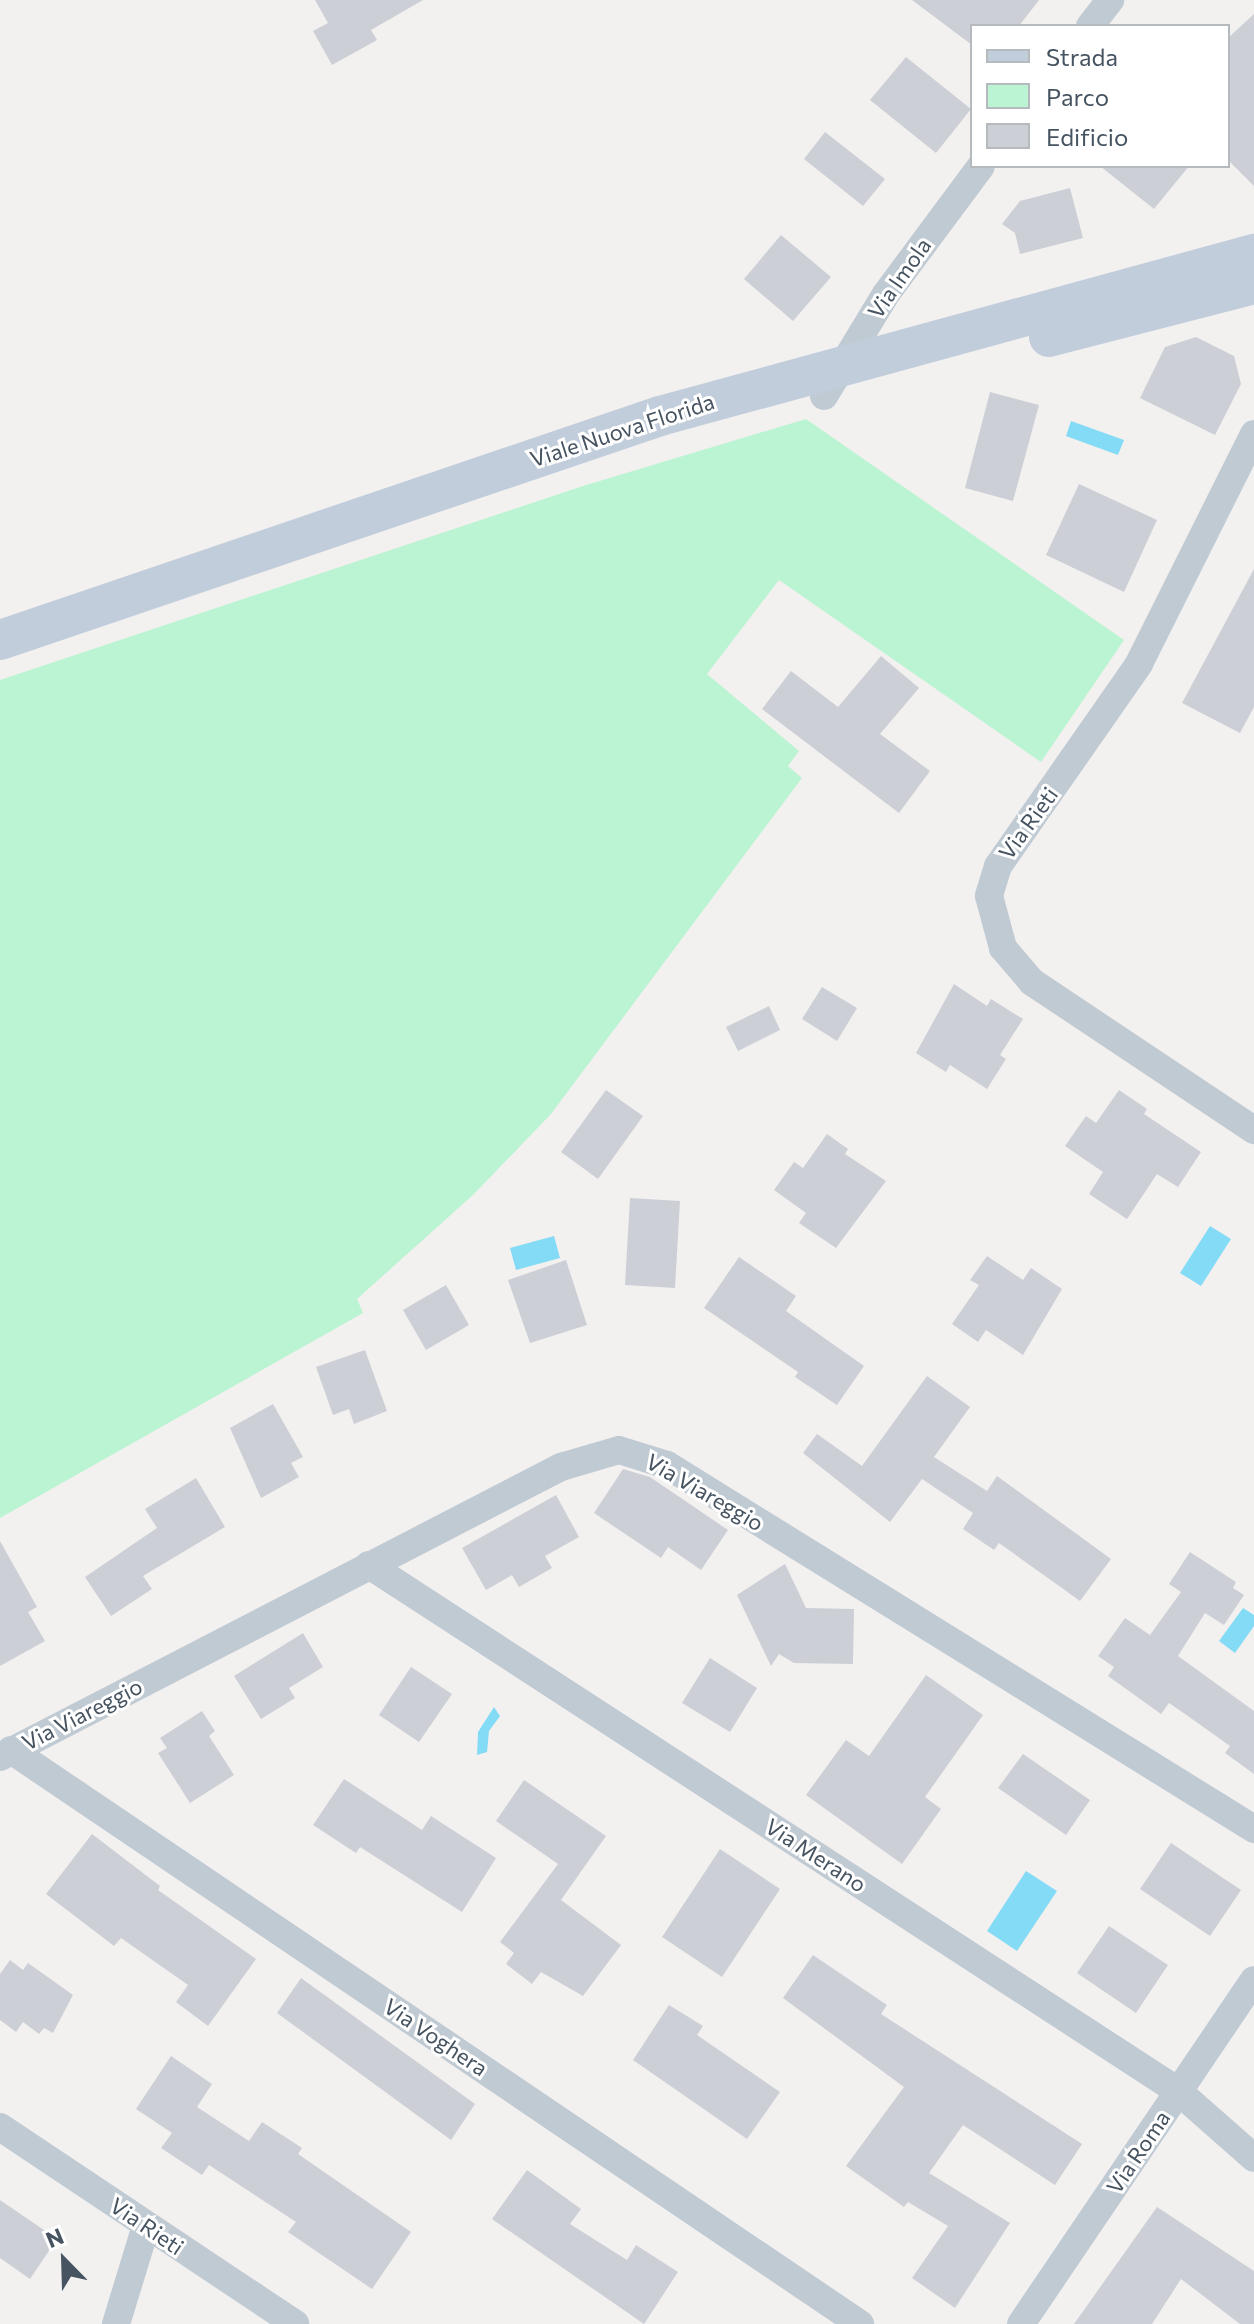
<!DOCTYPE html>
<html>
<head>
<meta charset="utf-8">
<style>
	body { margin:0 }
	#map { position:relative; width:1254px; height:2324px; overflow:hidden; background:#f3f0f0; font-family:Commissioner,sans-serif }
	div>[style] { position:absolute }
	.green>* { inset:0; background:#bbf4d2 }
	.water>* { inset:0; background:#84dbf5 }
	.building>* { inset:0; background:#cccfd6 }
	.street>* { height:28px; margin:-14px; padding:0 14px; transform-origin:14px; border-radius:14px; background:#c0cad3 }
	.secondary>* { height:40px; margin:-20px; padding:0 20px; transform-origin:20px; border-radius:20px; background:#c1cddb }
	span { translate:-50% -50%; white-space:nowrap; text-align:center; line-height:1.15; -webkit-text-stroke:6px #fff; paint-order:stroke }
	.street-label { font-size:22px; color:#465360 }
	.legend { position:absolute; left:970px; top:24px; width:260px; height:144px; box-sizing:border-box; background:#fff; border:2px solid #b5babf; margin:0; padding:10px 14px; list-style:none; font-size:24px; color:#465360 }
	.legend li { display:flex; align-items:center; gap:16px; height:40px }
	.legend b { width:40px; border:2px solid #b5babf }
	.north { position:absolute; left:24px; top:2220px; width:80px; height:80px; -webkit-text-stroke:6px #fff; paint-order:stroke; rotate:337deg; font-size:22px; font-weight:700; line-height:32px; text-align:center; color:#465360 }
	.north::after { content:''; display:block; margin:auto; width:28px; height:36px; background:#465360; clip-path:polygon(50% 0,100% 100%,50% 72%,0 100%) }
</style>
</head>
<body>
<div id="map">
	<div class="green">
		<i style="clip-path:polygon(806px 419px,1124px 640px,1041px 762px,779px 580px,707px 674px,799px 751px,788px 766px,802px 778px,551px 1114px,473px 1195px,357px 1299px,363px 1313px,0 1518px,0 680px,583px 486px)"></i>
	</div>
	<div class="water">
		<i style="clip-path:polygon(1071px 421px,1124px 440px,1118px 455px,1066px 436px)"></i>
		<i style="clip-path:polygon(1210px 1226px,1231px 1239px,1201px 1286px,1180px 1273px)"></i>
		<i style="clip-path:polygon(554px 1236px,560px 1258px,516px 1270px,510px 1248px)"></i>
		<i style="clip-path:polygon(1243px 1608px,1254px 1615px,1254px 1626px,1235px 1653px,1219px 1641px)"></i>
		<i style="clip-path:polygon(494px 1707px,500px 1716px,489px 1731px,487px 1752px,477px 1755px,478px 1732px)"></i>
		<i style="clip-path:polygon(1026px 1871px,1057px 1891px,1017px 1951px,987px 1931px)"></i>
	</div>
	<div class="building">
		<i style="clip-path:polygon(315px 0,423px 0,371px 30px,377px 40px,332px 65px,313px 31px,328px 23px)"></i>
		<i style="clip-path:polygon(912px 0,1039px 0,1019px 26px,972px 26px,972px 45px)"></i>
		<i style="clip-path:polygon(1254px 14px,1254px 186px,1228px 160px,1228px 38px)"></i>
		<i style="clip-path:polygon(906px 57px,971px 109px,936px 153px,870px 100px)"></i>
		<i style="clip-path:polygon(825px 132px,885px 179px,863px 206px,804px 159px)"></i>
		<i style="clip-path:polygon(1100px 166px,1189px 166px,1154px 209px)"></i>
		<i style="clip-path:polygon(1070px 188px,1083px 238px,1020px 254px,1015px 233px,1002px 224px,1020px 201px)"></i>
		<i style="clip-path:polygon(781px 235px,831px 277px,793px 321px,744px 279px)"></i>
		<i style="clip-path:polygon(1196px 337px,1234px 356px,1241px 384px,1215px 435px,1140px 398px,1165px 347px)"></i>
		<i style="clip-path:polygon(990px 392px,1039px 405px,1013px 501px,965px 488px)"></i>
		<i style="clip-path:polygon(1079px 484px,1157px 520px,1124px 592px,1046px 555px)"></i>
		<i style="clip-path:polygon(1254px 569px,1254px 707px,1240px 733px,1182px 703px)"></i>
		<i style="clip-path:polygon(881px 656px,919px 688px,880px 734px,930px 771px,899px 813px,762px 709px,791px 671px,838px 707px)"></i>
		<i style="clip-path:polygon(954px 984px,987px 1006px,991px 999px,1023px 1019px,1000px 1055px,1006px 1059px,987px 1089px,950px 1065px,946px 1072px,916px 1053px)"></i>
		<i style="clip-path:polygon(822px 987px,857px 1008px,837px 1041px,802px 1019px)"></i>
		<i style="clip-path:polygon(769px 1006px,780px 1030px,738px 1051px,726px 1027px)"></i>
		<i style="clip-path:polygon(606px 1090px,643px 1116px,598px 1179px,561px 1152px)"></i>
		<i style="clip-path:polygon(1119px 1090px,1147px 1109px,1144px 1114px,1201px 1152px,1178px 1187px,1157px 1174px,1127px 1219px,1089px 1194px,1103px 1172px,1065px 1146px,1086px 1116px,1096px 1123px)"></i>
		<i style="clip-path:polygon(827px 1134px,848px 1149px,845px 1154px,886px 1181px,836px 1248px,799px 1223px,806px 1213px,774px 1190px,794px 1162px,803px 1168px)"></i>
		<i style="clip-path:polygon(630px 1198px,680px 1201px,675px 1288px,625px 1285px)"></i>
		<i style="clip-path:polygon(987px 1256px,1023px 1280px,1031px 1268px,1062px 1289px,1023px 1355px,986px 1330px,978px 1342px,952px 1324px,979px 1285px,970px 1280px)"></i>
		<i style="clip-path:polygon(739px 1257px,796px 1296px,786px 1311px,864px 1366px,837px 1405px,795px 1377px,798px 1372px,704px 1308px)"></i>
		<i style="clip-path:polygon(566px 1260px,587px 1325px,530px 1343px,508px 1280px)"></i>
		<i style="clip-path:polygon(446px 1285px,469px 1325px,426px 1350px,403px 1310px)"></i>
		<i style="clip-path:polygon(365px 1350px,387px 1411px,354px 1424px,349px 1409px,333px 1415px,316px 1367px)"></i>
		<i style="clip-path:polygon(927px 1376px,970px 1407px,934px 1457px,987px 1491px,997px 1476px,1111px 1559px,1080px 1601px,999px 1543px,994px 1550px,963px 1529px,973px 1513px,922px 1479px,890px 1522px,803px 1453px,817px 1434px,862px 1466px)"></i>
		<i style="clip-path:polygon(273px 1404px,303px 1457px,291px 1463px,299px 1477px,261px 1498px,230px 1428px)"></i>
		<i style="clip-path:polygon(623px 1469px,650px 1477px,728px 1530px,701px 1570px,668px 1547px,661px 1558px,594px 1513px)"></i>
		<i style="clip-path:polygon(196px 1478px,225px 1527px,143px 1576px,152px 1589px,111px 1616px,85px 1577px,157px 1528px,145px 1509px)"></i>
		<i style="clip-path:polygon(556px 1495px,579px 1537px,545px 1556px,552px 1568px,519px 1587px,512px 1575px,486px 1590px,462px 1548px)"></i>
		<i style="clip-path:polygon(0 1541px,37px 1607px,28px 1612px,45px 1641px,0 1666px)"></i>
		<i style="clip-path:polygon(1190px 1552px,1236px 1582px,1233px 1588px,1244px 1595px,1224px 1625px,1205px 1613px,1178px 1656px,1254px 1711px,1254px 1774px,1225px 1753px,1230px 1746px,1185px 1714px,1169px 1703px,1161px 1714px,1108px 1676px,1114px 1667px,1098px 1656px,1125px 1618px,1150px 1635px,1181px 1592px,1169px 1584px)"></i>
		<i style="clip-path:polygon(785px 1564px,806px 1608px,854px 1609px,853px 1664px,794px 1663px,779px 1654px,771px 1666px,737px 1595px)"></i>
		<i style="clip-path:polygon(303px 1633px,323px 1667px,289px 1688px,295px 1698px,261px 1719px,234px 1676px)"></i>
		<i style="clip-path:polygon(710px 1658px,757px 1688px,730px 1732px,682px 1703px)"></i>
		<i style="clip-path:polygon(411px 1667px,452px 1694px,419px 1742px,379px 1715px)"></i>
		<i style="clip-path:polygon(926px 1675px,983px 1715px,925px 1797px,941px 1809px,902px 1864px,806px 1795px,846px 1740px,869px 1756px)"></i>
		<i style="clip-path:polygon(202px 1711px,215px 1731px,209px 1736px,234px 1775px,190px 1803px,158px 1753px,167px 1748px,160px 1738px)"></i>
		<i style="clip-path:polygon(1023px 1754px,1090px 1800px,1066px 1835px,998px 1788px)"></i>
		<i style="clip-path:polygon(344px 1779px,422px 1830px,431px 1816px,496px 1858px,462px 1912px,360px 1847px,356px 1853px,313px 1825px)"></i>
		<i style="clip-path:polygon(524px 1780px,606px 1836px,561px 1900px,621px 1945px,583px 1996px,541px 1972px,532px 1984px,506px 1964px,514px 1953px,500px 1942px,558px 1864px,496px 1821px)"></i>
		<i style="clip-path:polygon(92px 1834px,160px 1886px,158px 1890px,256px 1959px,208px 2026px,176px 2002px,188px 1985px,121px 1938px,114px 1946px,46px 1894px)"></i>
		<i style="clip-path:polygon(1171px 1843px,1241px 1890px,1210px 1936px,1140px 1889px)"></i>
		<i style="clip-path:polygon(720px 1849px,780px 1889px,722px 1977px,662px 1937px)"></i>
		<i style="clip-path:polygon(1109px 1926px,1168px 1965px,1136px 2013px,1077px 1973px)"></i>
		<i style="clip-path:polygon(813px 1955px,887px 2005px,881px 2014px,1082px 2144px,1055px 2185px,963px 2125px,929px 2173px,1010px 2223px,955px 2308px,912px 2278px,948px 2226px,908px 2202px,904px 2207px,846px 2166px,904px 2087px,783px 1998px)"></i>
		<i style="clip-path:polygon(10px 1960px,23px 1970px,28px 1963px,73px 1995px,53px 2033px,44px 2028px,39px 2034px,23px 2022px,16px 2032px,0 2020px,0 1974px)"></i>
		<i style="clip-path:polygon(301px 1978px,475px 2104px,451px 2140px,277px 2013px)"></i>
		<i style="clip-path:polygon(669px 2005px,703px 2026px,697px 2035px,780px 2092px,747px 2139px,633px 2060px)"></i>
		<i style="clip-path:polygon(171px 2056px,212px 2084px,197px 2107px,249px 2141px,262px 2122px,302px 2148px,298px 2154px,411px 2232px,372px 2289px,288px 2232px,296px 2222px,209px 2165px,202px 2175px,161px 2148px,172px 2133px,136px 2109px)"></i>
		<i style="clip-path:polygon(527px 2170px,581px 2209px,570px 2224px,627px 2260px,636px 2245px,678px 2272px,644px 2324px,492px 2219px)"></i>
		<i style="clip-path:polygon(0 2200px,57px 2239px,30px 2279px,0 2258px)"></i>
		<i style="clip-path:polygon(1157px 2207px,1254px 2271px,1254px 2324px,1240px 2324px,1181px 2279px,1152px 2324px,1074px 2324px)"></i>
	</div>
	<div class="street">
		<i style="left:1090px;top:26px;width:33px;rotate:-52deg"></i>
		<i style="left:824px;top:396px;width:119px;rotate:-58.7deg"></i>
		<i style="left:886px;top:294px;width:159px;rotate:-53.4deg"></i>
		<i style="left:1254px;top:434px;width:257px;rotate:116.6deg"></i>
		<i style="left:1139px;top:664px;width:246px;rotate:124.9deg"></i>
		<i style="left:998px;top:866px;width:31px;rotate:107deg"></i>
		<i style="left:989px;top:896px;width:54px;rotate:74.9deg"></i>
		<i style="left:1003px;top:948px;width:45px;rotate:49.5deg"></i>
		<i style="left:1032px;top:982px;width:267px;rotate:33.7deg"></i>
		<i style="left:369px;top:1565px;width:965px;rotate:33.03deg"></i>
		<i style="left:1178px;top:2091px;width:101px;rotate:41.4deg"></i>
		<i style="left:11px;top:1750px;width:1025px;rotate:34.06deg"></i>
		<i style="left:0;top:1757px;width:632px;rotate:-27.34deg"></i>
		<i style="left:561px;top:1467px;width:60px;rotate:-16.3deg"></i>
		<i style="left:619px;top:1450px;width:50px;rotate:17.4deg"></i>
		<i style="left:667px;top:1465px;width:691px;rotate:31.8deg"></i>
		<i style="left:0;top:2127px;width:355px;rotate:33.7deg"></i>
		<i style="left:116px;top:2324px;width:102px;rotate:-73deg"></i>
		<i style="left:1021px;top:2324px;width:415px;rotate:-55.9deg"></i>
	</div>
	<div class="secondary">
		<i style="left:1049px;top:337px;width:212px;rotate:-14.5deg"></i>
		<i style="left:0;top:640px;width:697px;rotate:-18.75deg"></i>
		<i style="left:660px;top:416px;width:616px;rotate:-15.26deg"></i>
	</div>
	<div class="street-label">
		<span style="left:899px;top:278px;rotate:-55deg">Via Imola</span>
		<span style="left:622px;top:430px;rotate:-18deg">Viale Nuova Florida</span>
		<span style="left:1028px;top:823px;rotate:-54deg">Via Rieti</span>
		<span style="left:705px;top:1492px;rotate:30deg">Via Viareggio</span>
		<span style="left:82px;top:1714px;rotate:-27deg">Via Viareggio</span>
		<span style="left:816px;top:1855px;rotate:33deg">Via Merano</span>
		<span style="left:436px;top:2037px;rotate:34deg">Via Voghera</span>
		<span style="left:1138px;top:2152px;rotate:-56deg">Via Roma</span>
		<span style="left:147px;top:2226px;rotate:34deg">Via Rieti</span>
	</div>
	<ul class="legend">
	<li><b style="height:10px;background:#c1cddb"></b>Strada</li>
	<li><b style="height:22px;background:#bbf4d2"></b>Parco</li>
	<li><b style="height:22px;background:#cccfd6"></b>Edificio</li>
	</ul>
	<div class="north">N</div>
</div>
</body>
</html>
